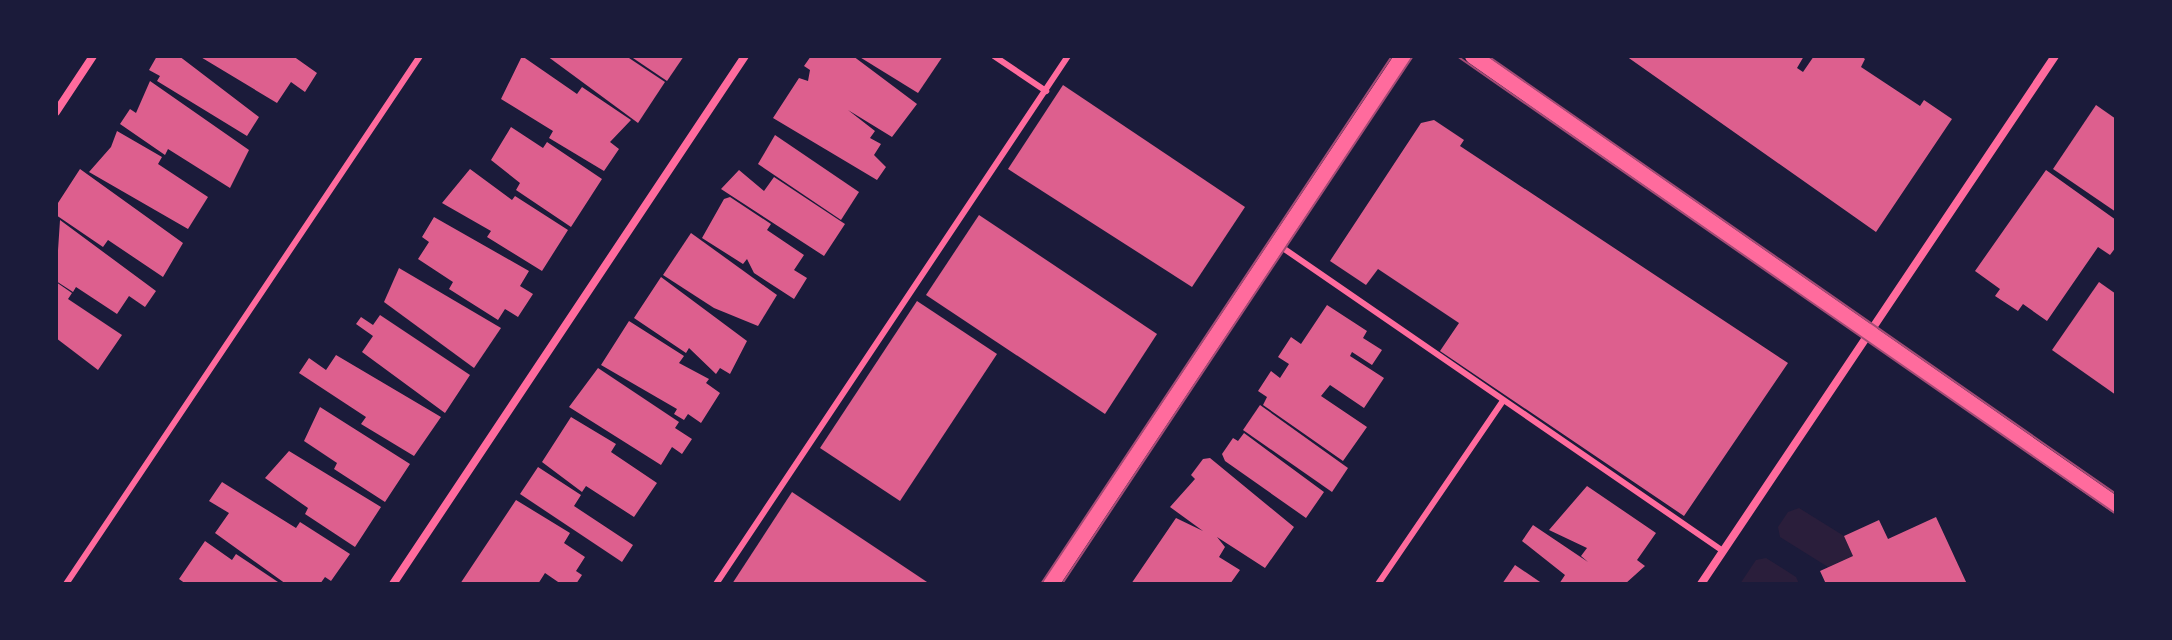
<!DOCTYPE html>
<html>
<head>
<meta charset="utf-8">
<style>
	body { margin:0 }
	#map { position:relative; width:2172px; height:640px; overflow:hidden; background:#1b1b3a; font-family:"Times New Roman",serif }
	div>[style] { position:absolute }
	.green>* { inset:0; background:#2a1e3b }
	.building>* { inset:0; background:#dd5f8e }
	.service>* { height:6px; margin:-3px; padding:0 3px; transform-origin:3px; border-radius:3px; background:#ff6b9d }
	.minor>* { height:8px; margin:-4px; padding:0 4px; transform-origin:4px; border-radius:4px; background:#ff6b9d }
	.secondary>* { height:16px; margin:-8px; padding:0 8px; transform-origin:8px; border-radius:8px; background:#ff6b9d }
	.tram>* { height:2px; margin:-1px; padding:0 1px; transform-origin:1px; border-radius:1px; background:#a44b75 }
	span { translate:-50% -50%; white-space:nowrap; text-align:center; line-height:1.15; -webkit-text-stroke:8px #1b1b3a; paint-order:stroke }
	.frame { position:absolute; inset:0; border:58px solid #1b1b3a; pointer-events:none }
</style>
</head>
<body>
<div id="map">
	<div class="green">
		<i style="clip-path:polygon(1799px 508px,1844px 536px,1853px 556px,1828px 567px,1780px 537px,1778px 527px,1788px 512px)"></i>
		<i style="clip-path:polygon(1766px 558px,1796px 577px,1799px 584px,1740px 584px,1756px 560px)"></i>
	</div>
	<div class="building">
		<i style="clip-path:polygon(157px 56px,179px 56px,259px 117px,247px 136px,157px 81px,160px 76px,149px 70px)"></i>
		<i style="clip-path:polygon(199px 56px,293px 56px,317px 73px,305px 92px,291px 82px,277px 103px)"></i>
		<i style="clip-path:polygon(522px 56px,577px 94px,582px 87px,631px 120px,610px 142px,619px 149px,604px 171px,549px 138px,553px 131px,501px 99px)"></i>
		<i style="clip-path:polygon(547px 56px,626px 56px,665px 82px,638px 123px)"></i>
		<i style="clip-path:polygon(630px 56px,684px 56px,667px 81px)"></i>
		<i style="clip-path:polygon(811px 56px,853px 56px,917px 104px,892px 137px,848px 110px,875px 131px,870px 138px,881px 144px,874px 155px,886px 167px,877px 180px,773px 118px,799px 78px,808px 81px,810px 70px,804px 66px)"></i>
		<i style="clip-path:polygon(858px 56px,943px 56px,918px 93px)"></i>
		<i style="clip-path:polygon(1626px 56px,1804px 56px,1797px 68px,1803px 72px,1814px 56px,1861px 56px,1865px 59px,1861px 67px,1920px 106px,1924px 100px,1952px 119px,1876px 232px)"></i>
		<i style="clip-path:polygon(150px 81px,249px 150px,230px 188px,168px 149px,165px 155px,120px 124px,130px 109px,136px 113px)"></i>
		<i style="clip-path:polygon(1063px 85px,1245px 207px,1192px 287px,1008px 169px)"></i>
		<i style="clip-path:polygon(2096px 105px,2116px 119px,2116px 212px,2053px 169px)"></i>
		<i style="clip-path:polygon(1434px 120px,1464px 140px,1460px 146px,1788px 363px,1684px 516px,1440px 351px,1459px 323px,1378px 269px,1366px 285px,1330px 261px,1421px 123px)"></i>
		<i style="clip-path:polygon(511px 127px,543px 148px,547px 142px,602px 179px,571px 227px,516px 190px,520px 183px,491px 160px)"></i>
		<i style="clip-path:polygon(117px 131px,162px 157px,158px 164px,208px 197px,188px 229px,89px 172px,111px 147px)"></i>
		<i style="clip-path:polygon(775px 135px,859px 192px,841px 220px,758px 164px)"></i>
		<i style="clip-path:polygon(80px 169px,183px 243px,163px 277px,108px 240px,103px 247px,56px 215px,56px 206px)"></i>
		<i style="clip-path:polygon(470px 169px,512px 200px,515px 196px,568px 230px,542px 271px,487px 237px,491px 231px,442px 203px)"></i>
		<i style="clip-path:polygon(739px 170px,764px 191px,774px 177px,845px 224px,824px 256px,721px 189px)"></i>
		<i style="clip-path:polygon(2046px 170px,2116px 220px,2116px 247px,2110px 255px,2098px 247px,2047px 321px,2023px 304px,2018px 311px,1995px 296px,2000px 289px,1975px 271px)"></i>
		<i style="clip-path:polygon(730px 197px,771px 224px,767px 230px,804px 255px,794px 270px,807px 278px,794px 299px,754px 273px,747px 259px,743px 264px,702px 238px,724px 199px)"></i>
		<i style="clip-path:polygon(979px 215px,1157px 334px,1105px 414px,926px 295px)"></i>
		<i style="clip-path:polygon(434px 217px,529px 271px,520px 286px,533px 294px,518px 317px,505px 309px,498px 320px,449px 289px,453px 282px,418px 259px,429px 242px,422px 237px)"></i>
		<i style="clip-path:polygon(60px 220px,156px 291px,145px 307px,129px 296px,117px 314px,76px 287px,73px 292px,56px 281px)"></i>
		<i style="clip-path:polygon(691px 233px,777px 295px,758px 326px,714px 308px,663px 275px)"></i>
		<i style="clip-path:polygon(399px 268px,501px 328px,474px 368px,384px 302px)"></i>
		<i style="clip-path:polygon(661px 277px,747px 341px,730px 374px,720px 368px,716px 374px,689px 348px,686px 353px,634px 318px)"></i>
		<i style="clip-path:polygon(56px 282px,72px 293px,68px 299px,122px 335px,98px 370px,56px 338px)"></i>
		<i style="clip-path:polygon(2099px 282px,2116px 294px,2116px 395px,2052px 350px)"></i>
		<i style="clip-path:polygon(917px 301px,997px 354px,900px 501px,820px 448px)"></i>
		<i style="clip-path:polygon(1327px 305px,1367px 331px,1363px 338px,1382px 350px,1372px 365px,1352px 352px,1350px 356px,1384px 378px,1364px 408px,1330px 385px,1321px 396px,1367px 427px,1343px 461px,1263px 405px,1267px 397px,1258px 391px,1271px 371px,1280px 378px,1289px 364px,1278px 357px,1291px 337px,1301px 344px)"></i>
		<i style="clip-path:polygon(380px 315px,470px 375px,445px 413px,362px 352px,373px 336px,356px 324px,361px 317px,373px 325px)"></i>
		<i style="clip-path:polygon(629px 321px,684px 356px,679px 363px,709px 379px,706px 383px,720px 393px,701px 423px,688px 414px,684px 420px,674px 414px,677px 409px,601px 365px)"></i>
		<i style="clip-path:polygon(336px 355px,441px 417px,414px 456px,361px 424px,366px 417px,299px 373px,309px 358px,326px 370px)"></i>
		<i style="clip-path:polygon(598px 368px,679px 422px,675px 428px,692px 439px,682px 454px,672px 447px,661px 465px,569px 407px)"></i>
		<i style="clip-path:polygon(1260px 405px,1348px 468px,1332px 492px,1243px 430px)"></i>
		<i style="clip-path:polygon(320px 407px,410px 464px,385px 502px,334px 469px,337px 463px,304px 441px)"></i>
		<i style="clip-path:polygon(571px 417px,616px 444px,611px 452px,657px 483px,634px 517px,586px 486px,582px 492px,542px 462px)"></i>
		<i style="clip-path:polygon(1244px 433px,1324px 492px,1306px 518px,1225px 461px,1222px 454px,1233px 438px,1238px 441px)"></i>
		<i style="clip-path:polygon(289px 451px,381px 507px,355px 547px,305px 514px,308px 508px,265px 478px)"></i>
		<i style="clip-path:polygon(1210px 458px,1294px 527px,1265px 568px,1217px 537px,1225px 547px,1219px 557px,1240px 570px,1230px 584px,1131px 584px,1176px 518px,1203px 531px,1170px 507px,1195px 479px,1191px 475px,1203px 459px)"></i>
		<i style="clip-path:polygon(538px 467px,581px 495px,574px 506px,633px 545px,622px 562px,520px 494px)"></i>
		<i style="clip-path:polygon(222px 482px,296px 528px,300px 522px,350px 554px,331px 581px,325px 577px,320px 584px,286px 584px,215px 533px,229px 513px,209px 501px)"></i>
		<i style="clip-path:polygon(1587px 486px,1656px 533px,1637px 560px,1645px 566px,1625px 584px,1559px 584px,1565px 575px,1522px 541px,1533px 525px,1588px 562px,1581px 556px,1587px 548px,1549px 530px)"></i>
		<i style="clip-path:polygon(792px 492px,930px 584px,732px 584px)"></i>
		<i style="clip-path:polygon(516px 500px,570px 533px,564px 543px,585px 557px,576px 571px,582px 575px,576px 584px,561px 584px,545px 573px,538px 584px,460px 584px)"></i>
		<i style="clip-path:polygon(1936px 517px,1967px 584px,1826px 584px,1820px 571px,1853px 556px,1844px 536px,1879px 520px,1888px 539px)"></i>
		<i style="clip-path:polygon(205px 541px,232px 560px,236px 554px,281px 584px,186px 584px,179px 579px)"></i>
		<i style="clip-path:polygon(1515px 565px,1543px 584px,1502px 584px)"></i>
	</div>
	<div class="service">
		<i style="left:994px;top:56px;width:63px;rotate:33.9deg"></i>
		<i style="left:1280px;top:246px;width:538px;rotate:34.55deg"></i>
		<i style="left:66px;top:584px;width:636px;rotate:-56.16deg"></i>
		<i style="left:716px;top:584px;width:635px;rotate:-56.31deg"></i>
		<i style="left:1378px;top:584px;width:220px;rotate:-55.7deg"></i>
	</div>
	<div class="minor">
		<i style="left:56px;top:112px;width:67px;rotate:-56.5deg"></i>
		<i style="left:393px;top:584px;width:635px;rotate:-56.31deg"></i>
		<i style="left:1701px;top:584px;width:636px;rotate:-56.16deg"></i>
	</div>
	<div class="secondary">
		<i style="left:1473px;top:56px;width:784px;rotate:34.93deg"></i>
		<i style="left:1051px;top:584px;width:635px;rotate:-56.31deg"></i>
	</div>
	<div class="tram">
		<i style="left:1457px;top:56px;width:803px;rotate:34.8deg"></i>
		<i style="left:1488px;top:56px;width:766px;rotate:34.89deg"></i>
		<i style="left:1041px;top:584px;width:634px;rotate:-56.39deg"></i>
		<i style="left:1062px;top:584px;width:634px;rotate:-56.39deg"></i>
	</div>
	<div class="frame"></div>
</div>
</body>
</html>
